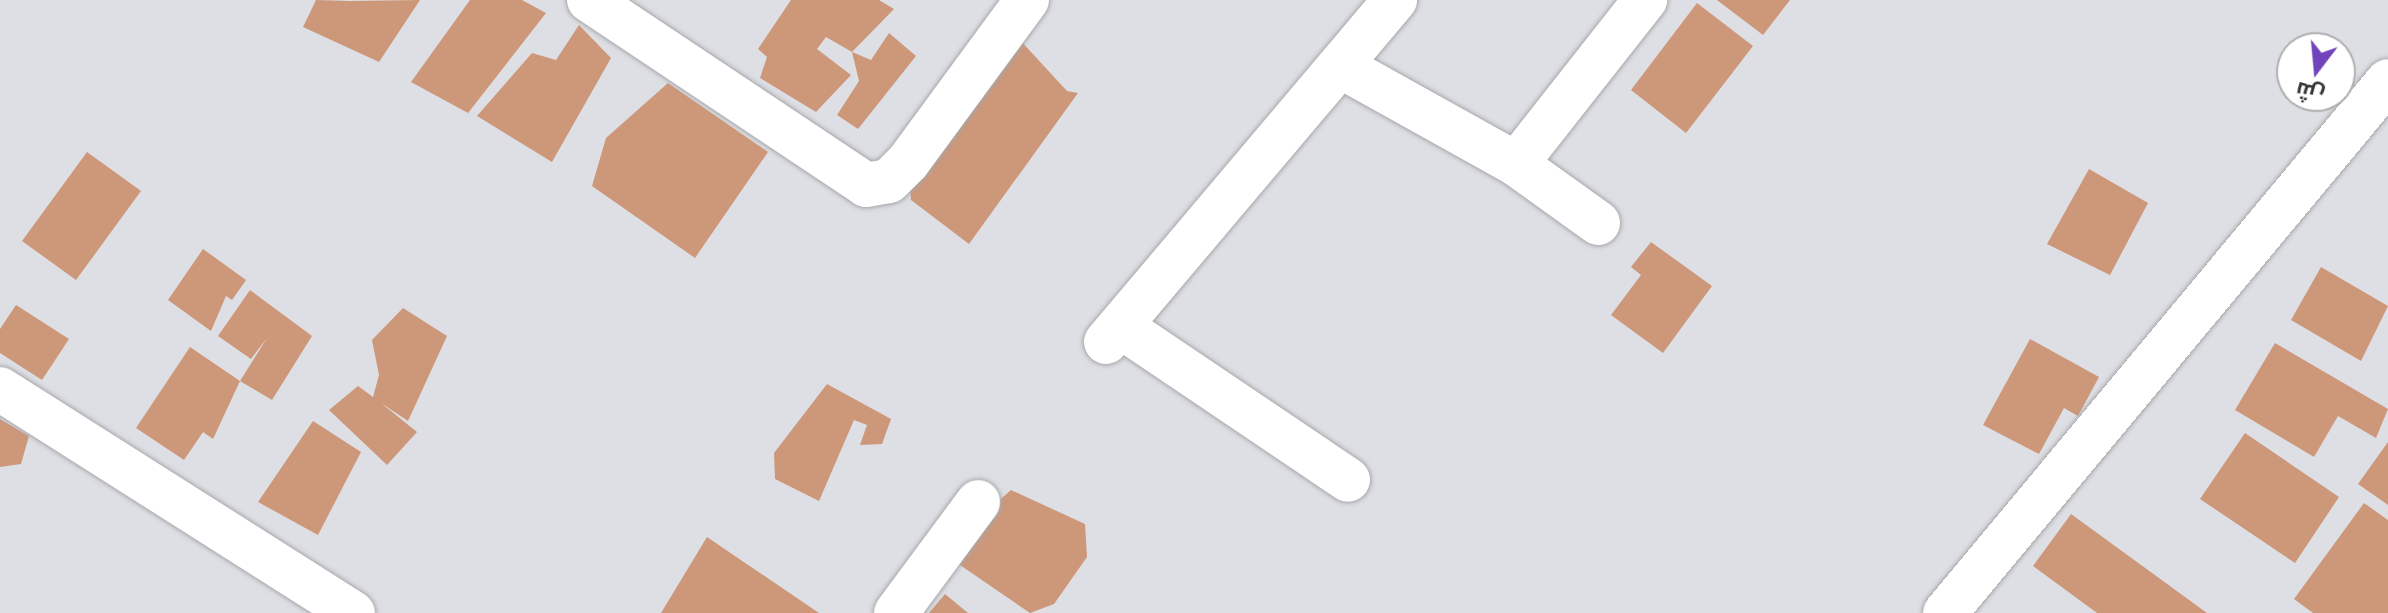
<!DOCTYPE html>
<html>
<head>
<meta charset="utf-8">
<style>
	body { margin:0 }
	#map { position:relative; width:2388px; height:613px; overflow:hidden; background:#dedfe4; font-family:Merriweather,Cairo,serif }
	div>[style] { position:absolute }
	.building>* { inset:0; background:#cd9779 }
	.roads { filter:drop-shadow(0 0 2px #a7a8ac) drop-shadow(0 0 2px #a7a8ac) }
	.minor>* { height:44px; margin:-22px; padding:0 22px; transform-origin:22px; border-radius:22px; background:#fff }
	span { translate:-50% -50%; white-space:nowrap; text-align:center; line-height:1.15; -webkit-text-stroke:6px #fff; paint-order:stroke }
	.north { position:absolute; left:2276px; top:32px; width:80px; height:80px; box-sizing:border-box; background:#fff; border:2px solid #aeafaf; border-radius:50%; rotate:196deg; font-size:22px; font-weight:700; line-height:32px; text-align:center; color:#353637 }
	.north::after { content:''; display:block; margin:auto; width:28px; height:36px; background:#7244bc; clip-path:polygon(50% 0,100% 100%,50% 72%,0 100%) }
</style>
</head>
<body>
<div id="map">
	<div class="building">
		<i style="clip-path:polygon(316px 0,350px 1px,420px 0,379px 62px,303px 27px)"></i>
		<i style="clip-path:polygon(470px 0,522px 0,546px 13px,468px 113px,411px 82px)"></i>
		<i style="clip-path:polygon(791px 0,879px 0,894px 9px,852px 52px,871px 60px,889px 33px,916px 56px,858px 129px,837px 115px,859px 81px,852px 52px,826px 37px,817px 49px,851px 75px,816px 112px,760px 78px,767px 57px,758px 49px)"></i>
		<i style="clip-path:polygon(1717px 0,1790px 0,1763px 35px)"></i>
		<i style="clip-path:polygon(1697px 3px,1753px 46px,1686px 133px,1631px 90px)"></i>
		<i style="clip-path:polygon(579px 25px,611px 58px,552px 162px,477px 116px,532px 53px,556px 60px)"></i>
		<i style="clip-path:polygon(1019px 39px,1067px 91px,1078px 93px,969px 244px,911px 200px,908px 162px)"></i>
		<i style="clip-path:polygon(668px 83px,768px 152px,695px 258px,592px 186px,606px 138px)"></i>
		<i style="clip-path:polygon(87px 152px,141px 191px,76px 280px,22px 241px)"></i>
		<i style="clip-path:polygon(2089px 169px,2148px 203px,2110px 275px,2047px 244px)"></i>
		<i style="clip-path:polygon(1651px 242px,1712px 286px,1663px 353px,1611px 315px,1641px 275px,1631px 267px)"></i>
		<i style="clip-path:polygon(203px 249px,246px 280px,232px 300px,226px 296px,211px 331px,168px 300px)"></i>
		<i style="clip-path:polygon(2321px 267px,2388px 306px,2361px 361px,2291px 320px)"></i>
		<i style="clip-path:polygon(250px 290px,312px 336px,272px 400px,240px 381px,267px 338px,251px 359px,218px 336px)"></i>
		<i style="clip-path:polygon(16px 305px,69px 339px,42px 380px,0 353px,0 329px)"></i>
		<i style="clip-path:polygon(403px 308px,447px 336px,408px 421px,381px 403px,417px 432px,387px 465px,329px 410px,358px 386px,373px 397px,379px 375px,372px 340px)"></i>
		<i style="clip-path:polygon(2030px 339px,2099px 377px,2078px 416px,2064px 408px,2039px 454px,1983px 425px)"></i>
		<i style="clip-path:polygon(2275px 343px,2388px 409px,2376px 438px,2338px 416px,2314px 457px,2235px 410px)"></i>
		<i style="clip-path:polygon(190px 347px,240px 381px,213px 439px,203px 432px,184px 460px,136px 428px)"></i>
		<i style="clip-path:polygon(827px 384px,891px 419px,882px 444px,860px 445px,867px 425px,854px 420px,819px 501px,775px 479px,774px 453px)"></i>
		<i style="clip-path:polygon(0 419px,29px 436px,21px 464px,0 467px)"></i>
		<i style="clip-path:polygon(313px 421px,361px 452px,318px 535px,258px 502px)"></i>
		<i style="clip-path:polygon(2245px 433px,2339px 497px,2295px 563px,2200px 499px)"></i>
		<i style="clip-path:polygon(2388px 442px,2388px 505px,2358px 484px)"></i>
		<i style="clip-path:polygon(1011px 490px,1085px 524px,1087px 557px,1054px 604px,1030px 613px,941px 552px)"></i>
		<i style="clip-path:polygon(2364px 503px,2388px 520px,2388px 613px,2313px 613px,2294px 599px)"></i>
		<i style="clip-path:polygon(2071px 514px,2207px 613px,2097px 613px,2033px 566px)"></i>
		<i style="clip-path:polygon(707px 537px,819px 613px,661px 613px)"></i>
		<i style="clip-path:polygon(945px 594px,968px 613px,929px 613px)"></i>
	</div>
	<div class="roads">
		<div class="minor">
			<i style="left:589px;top:0;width:333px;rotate:33.7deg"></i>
			<i style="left:866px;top:185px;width:23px;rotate:-10deg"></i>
			<i style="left:889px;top:181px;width:27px;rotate:-45deg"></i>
			<i style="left:908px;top:162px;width:201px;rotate:-53.7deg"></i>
			<i style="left:1342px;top:67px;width:199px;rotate:29.1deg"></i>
			<i style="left:1516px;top:164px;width:101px;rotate:35.7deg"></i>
			<i style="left:1516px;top:164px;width:209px;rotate:-51.8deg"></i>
			<i style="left:1120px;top:326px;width:275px;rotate:34deg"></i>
			<i style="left:1106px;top:342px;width:448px;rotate:-49.8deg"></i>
			<i style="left:0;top:389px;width:418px;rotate:32.4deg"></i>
			<i style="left:896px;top:613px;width:138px;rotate:-53.5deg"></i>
			<i style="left:1945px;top:613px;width:692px;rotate:-50.22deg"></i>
		</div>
	</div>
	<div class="north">ش</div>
</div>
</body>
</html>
